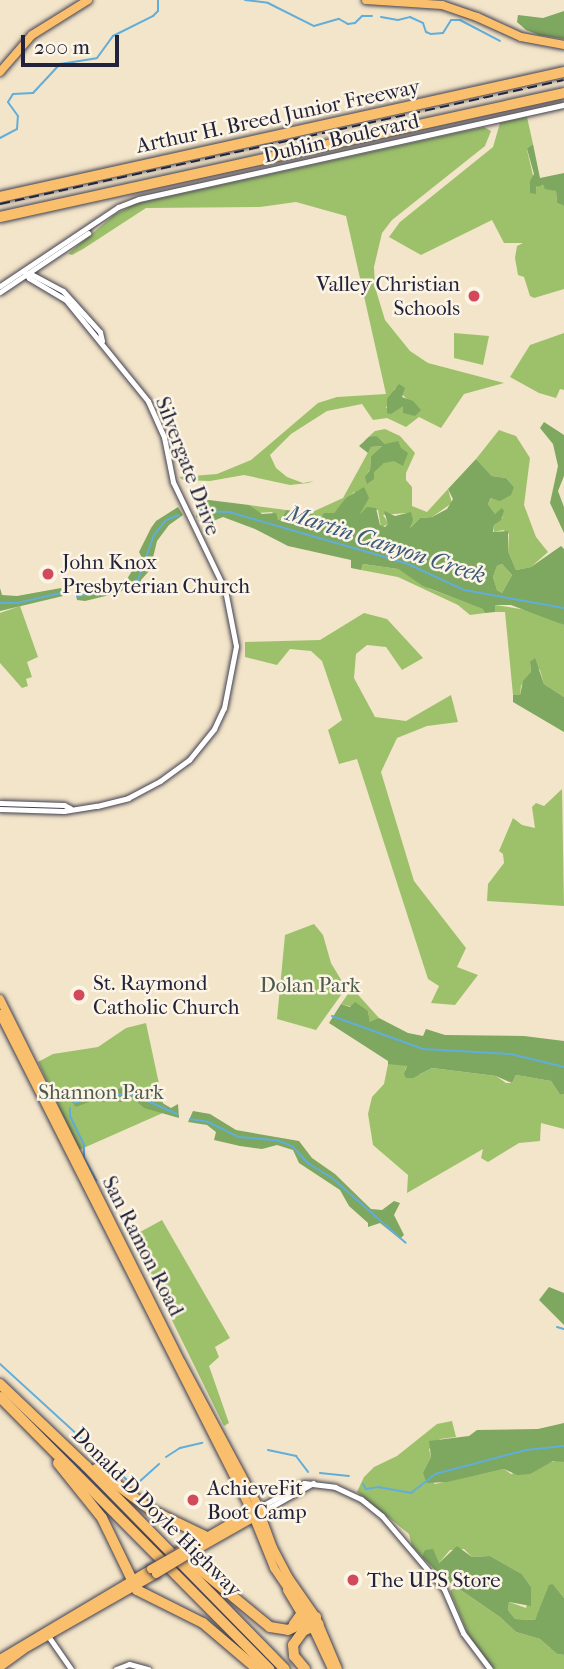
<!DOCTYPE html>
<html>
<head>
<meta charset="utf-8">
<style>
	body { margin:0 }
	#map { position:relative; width:564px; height:1669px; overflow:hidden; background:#f3e5c9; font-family:"IM FELL French Canon",serif }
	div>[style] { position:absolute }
	.green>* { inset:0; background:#9dc16b }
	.forest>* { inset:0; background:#7ea75f }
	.stream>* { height:2px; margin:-1px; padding:0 1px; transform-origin:1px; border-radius:1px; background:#61aeda }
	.roads { filter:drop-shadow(0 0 2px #413f50) drop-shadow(0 0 2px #413f50) }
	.minor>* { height:5px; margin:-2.5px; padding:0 2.5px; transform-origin:2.5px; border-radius:2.5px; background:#fff }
	.major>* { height:8px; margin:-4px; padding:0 4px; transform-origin:4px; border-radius:4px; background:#f9bf6c }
	.highway>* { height:10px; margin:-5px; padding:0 5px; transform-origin:5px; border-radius:5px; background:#f9bf6c }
	.rail>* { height:2px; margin-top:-1px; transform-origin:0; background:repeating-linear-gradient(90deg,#22223b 0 10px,transparent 0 15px) }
	.bridges { filter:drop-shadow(0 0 2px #413f50) drop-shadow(0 0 2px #413f50) }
	.major-bridge>* { height:8px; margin:-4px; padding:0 4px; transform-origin:4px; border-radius:4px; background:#f9bf6c }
	.dots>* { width:19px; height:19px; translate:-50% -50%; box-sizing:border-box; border:4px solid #fcf5e5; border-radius:50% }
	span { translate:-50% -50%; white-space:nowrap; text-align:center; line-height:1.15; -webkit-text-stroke:5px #fcf5e5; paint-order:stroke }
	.street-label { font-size:21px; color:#22223b }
	.poi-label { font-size:21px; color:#22223b }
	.right { translate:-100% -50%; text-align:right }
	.left { translate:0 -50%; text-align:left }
	.park-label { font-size:21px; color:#4d5a4c }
	.water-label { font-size:23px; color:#3b5a7b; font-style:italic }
	.scale { position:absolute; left:21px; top:35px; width:98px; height:32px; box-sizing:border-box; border:4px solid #22223b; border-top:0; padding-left:9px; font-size:21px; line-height:24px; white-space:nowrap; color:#22223b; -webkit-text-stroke:5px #fcf5e5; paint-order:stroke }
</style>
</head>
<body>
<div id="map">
	<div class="green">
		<i style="clip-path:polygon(527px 117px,533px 144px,527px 150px,536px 188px,539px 184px,556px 191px,557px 203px,564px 206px,564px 289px,534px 298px,530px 296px,524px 277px,518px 275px,515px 258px,517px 246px,523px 243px,504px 243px,492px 220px,421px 255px,389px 237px,400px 222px,493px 147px,500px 123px)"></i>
		<i style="clip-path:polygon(evenodd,484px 127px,491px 131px,485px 146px,392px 220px,382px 233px,374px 267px,375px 287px,385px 320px,410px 351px,428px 363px,504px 383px,464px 394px,441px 428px,419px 417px,406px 427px,387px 418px,373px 420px,362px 404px,327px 411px,291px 434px,270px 455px,276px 468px,287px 477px,303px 483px,314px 481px,308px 483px,290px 485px,244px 475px,210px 481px,183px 480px,179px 477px,217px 474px,251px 460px,318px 403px,337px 397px,386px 394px,346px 216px,296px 202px,260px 207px,146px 208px,83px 249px,72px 255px,68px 254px,114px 215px,135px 204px,484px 127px,395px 388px,407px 399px,403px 406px,386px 408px,395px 388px)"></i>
		<i style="clip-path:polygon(454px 333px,489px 336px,483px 365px,454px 358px)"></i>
		<i style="clip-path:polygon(564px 333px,564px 390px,560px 389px,556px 398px,539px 393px,510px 377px,530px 345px)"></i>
		<i style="clip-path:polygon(385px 429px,400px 436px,415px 453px,406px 473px,406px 480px,412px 487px,412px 506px,427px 512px,448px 489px,452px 503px,432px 517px,420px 518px,410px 528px,411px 523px,406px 513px,383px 515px,389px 524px,381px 527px,378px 510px,367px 510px,360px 514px,366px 502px,354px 492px,334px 513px,314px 518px,310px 513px,343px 498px,371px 447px,382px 446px,371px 456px,370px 470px,367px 473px,384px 463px,385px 444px,377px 436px,364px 441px,375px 431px)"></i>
		<i style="clip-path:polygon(499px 430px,516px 436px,530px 458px,524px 505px,536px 537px,548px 552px,531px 567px,516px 570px,508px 551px,509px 534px,503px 530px,494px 532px,494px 525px,503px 517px,495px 514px,488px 504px,492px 497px,514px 487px,506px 478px,492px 476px,476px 459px)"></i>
		<i style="clip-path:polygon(249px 505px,286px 510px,282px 518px,278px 520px,272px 512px,258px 513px)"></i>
		<i style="clip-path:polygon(363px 564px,398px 569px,430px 589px,484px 609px,485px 613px,470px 615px,458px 605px,398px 577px,361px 570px)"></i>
		<i style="clip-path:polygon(502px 564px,512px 575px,502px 593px,497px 590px,493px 577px,497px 566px)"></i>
		<i style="clip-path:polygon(495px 605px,533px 611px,564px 625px,564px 697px,544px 684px,540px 670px,530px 662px,531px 672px,521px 686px,520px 695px,513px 695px,505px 612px,495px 612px)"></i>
		<i style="clip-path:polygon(20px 606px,38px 657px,27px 662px,32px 677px,26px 679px,28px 686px,22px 688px,0 663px,0 613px)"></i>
		<i style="clip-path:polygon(364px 613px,387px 619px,423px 658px,402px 670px,386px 647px,367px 645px,356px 654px,354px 678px,375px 717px,406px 721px,451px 695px,458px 722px,427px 726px,397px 738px,381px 772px,414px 881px,466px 948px,457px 967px,478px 975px,455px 1005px,431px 1003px,439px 986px,428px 979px,357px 759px,339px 764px,328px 730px,342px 720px,322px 661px,311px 651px,290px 649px,277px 665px,245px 657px,245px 642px,320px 640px)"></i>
		<i style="clip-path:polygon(562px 789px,564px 906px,487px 901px,488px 884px,504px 863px,503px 854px,499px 851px,513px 818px,522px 825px,535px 828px,532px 807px,536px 803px,544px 806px)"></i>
		<i style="clip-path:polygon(314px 924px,323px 935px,331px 963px,346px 988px,316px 1030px,277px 1019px,285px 935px)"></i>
		<i style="clip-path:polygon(352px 988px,379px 1018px,375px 1021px,370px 1023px,368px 1011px,341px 1004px)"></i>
		<i style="clip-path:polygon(146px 1023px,165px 1112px,79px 1150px,38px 1062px,53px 1054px,98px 1047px,126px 1028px)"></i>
		<i style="clip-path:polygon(388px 1064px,400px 1064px,407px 1066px,405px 1070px,419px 1075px,432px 1068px,496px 1076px,506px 1083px,512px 1083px,516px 1075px,551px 1081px,560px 1095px,564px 1094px,564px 1129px,541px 1123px,540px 1141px,519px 1143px,488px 1162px,481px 1158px,483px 1149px,407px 1193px,408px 1175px,373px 1145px,368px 1114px,372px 1097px,384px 1084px)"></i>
		<i style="clip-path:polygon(162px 1220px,230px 1338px,215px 1347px,219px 1357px,209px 1366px,229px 1423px,224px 1426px,131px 1237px)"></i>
		<i style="clip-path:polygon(452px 1421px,456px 1437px,440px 1439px,429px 1449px,431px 1457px,423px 1472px,435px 1484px,504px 1469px,511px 1474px,558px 1460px,564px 1462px,564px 1598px,553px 1584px,535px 1620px,515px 1619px,508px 1610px,509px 1602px,526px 1608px,531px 1587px,522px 1574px,490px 1556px,472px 1557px,464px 1549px,450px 1550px,439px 1563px,426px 1550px,422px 1557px,412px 1546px,409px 1534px,357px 1492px,364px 1477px,374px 1467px,397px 1456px,437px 1424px)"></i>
		<i style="clip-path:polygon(456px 1587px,500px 1617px,516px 1632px,540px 1639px,557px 1654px,564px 1655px,564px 1669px,494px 1669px,468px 1634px,450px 1591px)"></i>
	</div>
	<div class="forest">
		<i style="clip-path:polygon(564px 11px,564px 39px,539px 35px,526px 30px,517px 22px,518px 15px,543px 18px)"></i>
		<i style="clip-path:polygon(533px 144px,540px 178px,564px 173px,564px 206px,557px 203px,556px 191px,545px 189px,543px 185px,536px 187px,536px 194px,530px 193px,530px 181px,534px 174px,527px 149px)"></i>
		<i style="clip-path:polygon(399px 384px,405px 388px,402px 397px,413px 401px,421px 410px,415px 416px,403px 413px,403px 406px,391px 414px,387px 413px,387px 399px)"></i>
		<i style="clip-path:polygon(544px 422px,564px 435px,564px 476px,558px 491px,564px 507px,564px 533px,550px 503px,558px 466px,553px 444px,540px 428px)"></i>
		<i style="clip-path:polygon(377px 436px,385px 444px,398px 441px,401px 448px,408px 453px,403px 466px,394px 461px,384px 463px,374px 472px,374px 479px,367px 484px,365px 477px,370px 470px,371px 456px,382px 446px,371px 447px,368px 453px,359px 446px,369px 437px)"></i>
		<i style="clip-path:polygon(evenodd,476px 459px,492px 476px,506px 478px,514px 487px,511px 495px,500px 501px,491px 498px,488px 504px,495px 514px,502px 508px,504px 511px,501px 520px,494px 525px,493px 532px,508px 531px,508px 551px,516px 570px,531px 567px,561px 546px,564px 549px,564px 625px,511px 605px,495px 605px,495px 612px,485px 613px,483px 609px,423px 586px,398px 569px,363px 564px,361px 570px,351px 568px,351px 560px,288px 546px,255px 529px,223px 517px,206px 524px,196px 517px,197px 503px,209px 500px,249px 505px,262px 514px,276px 513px,278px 520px,282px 518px,286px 510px,310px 513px,320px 519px,324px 513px,334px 513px,346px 498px,364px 487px,369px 498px,360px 514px,367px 507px,376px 508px,380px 525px,385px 527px,388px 524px,384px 511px,395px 516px,411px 512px,413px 520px,410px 528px,420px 518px,432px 517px,447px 509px,453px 499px,448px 489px,476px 459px,502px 564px,512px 575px,502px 593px,497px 590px,493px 577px,497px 566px,502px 564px)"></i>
		<i style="clip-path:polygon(178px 507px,183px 515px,169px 525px,157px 541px,150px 570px,141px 580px,140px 589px,129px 587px,118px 593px,85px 601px,77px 600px,76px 595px,113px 589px,127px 579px,135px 566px,141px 567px,143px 560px,139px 552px,151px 528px,156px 521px)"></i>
		<i style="clip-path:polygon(0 588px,2px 595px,17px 596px,61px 588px,63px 596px,0 611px)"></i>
		<i style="clip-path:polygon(535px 658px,544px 684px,564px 697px,564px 732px,513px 702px,513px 695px,520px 695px,523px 681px,531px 672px,530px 662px)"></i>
		<i style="clip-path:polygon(355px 1002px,368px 1011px,370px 1022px,379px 1018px,408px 1033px,423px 1036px,426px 1029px,445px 1035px,524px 1036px,564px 1041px,564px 1094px,560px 1095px,551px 1081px,516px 1075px,512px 1083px,496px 1076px,432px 1068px,413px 1078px,406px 1078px,404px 1074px,407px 1066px,388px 1064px,388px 1061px,329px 1023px,341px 1004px,350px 1007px)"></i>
		<i style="clip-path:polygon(125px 1088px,150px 1096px,171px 1108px,178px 1104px,179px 1118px,144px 1108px,132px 1097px,123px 1102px,103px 1102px,99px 1098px,76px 1107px,72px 1102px,91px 1092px)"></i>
		<i style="clip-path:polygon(193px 1111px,210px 1114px,236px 1130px,299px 1141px,312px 1158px,335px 1174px,371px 1209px,382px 1210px,394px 1201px,400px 1203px,394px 1215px,404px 1235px,400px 1239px,380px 1223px,368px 1227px,368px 1223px,349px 1206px,340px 1190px,299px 1163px,293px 1150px,277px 1145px,262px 1149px,240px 1146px,214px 1140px,216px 1132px,207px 1125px,188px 1122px)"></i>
		<i style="clip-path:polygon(549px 1287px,564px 1293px,564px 1325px,539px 1300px)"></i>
		<i style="clip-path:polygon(564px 1423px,564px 1462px,553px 1461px,530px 1474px,517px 1475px,504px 1469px,447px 1482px,427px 1483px,425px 1479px,423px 1472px,431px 1457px,429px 1441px,469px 1436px,477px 1430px,538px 1429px)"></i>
		<i style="clip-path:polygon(457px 1546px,472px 1557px,490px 1556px,522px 1574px,531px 1587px,531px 1606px,509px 1602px,508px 1610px,515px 1619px,535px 1620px,549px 1585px,553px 1584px,564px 1598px,564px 1655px,557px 1654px,540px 1639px,516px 1632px,500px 1617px,443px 1578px,422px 1557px,425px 1550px,433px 1549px,439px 1563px)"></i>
	</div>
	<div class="stream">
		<i style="left:245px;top:0;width:23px;rotate:7deg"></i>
		<i style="left:268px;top:3px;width:51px;rotate:26.6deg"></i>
		<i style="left:314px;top:26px;width:26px;rotate:-16deg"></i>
		<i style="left:339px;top:19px;width:10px;rotate:29deg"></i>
		<i style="left:348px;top:24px;width:7px;rotate:-8deg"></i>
		<i style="left:355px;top:23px;width:10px;rotate:-45deg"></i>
		<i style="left:362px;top:16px;width:10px"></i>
		<i style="left:381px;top:17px;width:17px;rotate:10deg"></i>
		<i style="left:398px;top:20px;width:12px;rotate:-14deg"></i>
		<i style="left:410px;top:17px;width:14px;rotate:25deg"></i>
		<i style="left:423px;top:23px;width:9px;rotate:72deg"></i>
		<i style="left:426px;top:32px;width:5px;rotate:22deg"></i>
		<i style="left:431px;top:34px;width:12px;rotate:-5deg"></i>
		<i style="left:443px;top:33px;width:15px;rotate:-58deg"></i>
		<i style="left:451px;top:20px;width:9px"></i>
		<i style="left:460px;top:20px;width:45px;rotate:27.7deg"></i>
		<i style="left:0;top:138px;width:19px;rotate:-28deg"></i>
		<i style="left:17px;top:129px;width:13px;rotate:-86deg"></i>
		<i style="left:18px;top:116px;width:17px;rotate:-126deg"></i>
		<i style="left:8px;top:102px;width:9px;rotate:-58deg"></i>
		<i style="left:13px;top:94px;width:20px;rotate:-3deg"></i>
		<i style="left:33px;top:93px;width:40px;rotate:-47deg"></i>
		<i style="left:60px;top:64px;width:37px;rotate:-9deg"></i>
		<i style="left:97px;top:58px;width:27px;rotate:-54deg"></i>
		<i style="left:113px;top:36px;width:45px;rotate:-26.6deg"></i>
		<i style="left:153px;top:16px;width:7px;rotate:-45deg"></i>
		<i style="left:158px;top:11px;width:11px;rotate:-90deg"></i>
		<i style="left:199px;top:511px;width:30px;rotate:2deg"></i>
		<i style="left:229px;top:512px;width:145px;rotate:16.1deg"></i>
		<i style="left:368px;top:552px;width:42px;rotate:16.7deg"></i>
		<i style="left:408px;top:564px;width:62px;rotate:24.9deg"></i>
		<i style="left:464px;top:590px;width:102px;rotate:10.2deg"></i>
		<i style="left:77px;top:596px;width:37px;rotate:-8deg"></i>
		<i style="left:114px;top:591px;width:26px;rotate:-25deg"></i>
		<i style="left:138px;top:580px;width:48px;rotate:-70.4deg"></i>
		<i style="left:154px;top:535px;width:19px;rotate:-51deg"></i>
		<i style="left:166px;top:520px;width:14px;rotate:-21deg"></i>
		<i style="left:0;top:603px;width:17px"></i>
		<i style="left:17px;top:603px;width:45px;rotate:-12.8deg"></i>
		<i style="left:332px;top:1016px;width:97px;rotate:19.9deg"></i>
		<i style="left:423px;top:1049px;width:88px;rotate:3.3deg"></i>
		<i style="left:511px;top:1054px;width:55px;rotate:13.8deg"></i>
		<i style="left:74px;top:1103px;width:30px;rotate:-17deg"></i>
		<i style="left:103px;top:1094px;width:31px;rotate:2deg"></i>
		<i style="left:134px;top:1095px;width:47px;rotate:23.8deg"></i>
		<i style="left:70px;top:1108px;width:8px;rotate:90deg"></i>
		<i style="left:70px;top:1116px;width:32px;rotate:64deg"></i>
		<i style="left:84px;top:1145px;width:13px;rotate:90deg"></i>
		<i style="left:84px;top:1158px;width:26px;rotate:61deg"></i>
		<i style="left:190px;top:1119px;width:18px;rotate:9deg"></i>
		<i style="left:208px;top:1122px;width:34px;rotate:26deg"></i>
		<i style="left:239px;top:1137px;width:37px;rotate:5deg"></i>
		<i style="left:276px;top:1140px;width:17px;rotate:21deg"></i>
		<i style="left:292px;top:1146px;width:25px;rotate:47deg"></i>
		<i style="left:309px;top:1164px;width:27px;rotate:31deg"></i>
		<i style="left:332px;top:1178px;width:98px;rotate:41.3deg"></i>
		<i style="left:557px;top:1327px;width:7px;rotate:16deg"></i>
		<i style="left:0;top:1364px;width:172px;rotate:42.4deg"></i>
		<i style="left:127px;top:1480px;width:12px;rotate:9deg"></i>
		<i style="left:139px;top:1482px;width:27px;rotate:-42deg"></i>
		<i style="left:268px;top:1450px;width:29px;rotate:12deg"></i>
		<i style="left:296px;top:1456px;width:20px;rotate:53deg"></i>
		<i style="left:166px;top:1457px;width:17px;rotate:-33deg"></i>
		<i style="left:180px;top:1448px;width:23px;rotate:-13deg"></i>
		<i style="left:320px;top:1473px;width:29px;rotate:6deg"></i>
		<i style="left:363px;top:1484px;width:6px;rotate:59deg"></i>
		<i style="left:366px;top:1489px;width:12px;rotate:-9deg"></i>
		<i style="left:378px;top:1487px;width:34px;rotate:10deg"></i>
		<i style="left:411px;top:1493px;width:31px;rotate:-38deg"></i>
		<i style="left:435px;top:1474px;width:94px;rotate:-14.8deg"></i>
		<i style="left:526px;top:1450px;width:38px;rotate:-6deg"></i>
	</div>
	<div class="roads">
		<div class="minor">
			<i style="left:31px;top:274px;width:36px;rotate:28deg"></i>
			<i style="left:63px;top:291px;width:55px;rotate:47.9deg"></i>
			<i style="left:100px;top:332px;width:9px;rotate:77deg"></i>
			<i style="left:0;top:286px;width:142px;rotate:-33.8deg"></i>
			<i style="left:118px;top:207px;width:22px;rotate:-21deg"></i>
			<i style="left:139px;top:199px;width:435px;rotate:-12.5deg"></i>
			<i style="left:0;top:292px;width:106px;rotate:-33.8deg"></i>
			<i style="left:0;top:803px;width:64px;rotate:1.8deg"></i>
			<i style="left:64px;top:805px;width:7px;rotate:27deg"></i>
			<i style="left:0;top:809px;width:64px;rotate:1.8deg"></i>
			<i style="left:64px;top:811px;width:33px;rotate:-9deg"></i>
			<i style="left:97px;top:806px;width:32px;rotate:-14deg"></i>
			<i style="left:128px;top:798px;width:36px;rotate:-28deg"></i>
			<i style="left:160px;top:781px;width:36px;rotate:-36deg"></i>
			<i style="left:189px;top:760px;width:40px;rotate:-51deg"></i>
			<i style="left:214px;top:729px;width:23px;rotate:-65deg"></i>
			<i style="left:224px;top:708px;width:63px;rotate:-79deg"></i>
			<i style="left:236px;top:646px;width:57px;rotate:-101.1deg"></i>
			<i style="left:225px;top:590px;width:120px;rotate:-115.7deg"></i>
			<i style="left:173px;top:482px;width:46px;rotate:-101.3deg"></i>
			<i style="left:164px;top:437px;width:39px;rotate:-114deg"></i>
			<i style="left:148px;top:401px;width:130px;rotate:-129.1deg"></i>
			<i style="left:66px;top:300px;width:43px;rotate:-149.3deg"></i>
			<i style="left:29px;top:278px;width:9px;rotate:-126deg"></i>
			<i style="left:258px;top:1508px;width:52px;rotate:-28.5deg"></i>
			<i style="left:304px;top:1483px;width:31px;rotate:7deg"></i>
			<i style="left:335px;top:1487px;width:29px;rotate:25deg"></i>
			<i style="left:361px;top:1499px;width:27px;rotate:39deg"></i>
			<i style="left:382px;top:1516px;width:96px;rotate:49.7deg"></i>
			<i style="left:444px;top:1589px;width:48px;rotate:66.6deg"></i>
			<i style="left:463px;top:1633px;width:45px;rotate:53.1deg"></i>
			<i style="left:260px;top:1513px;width:61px;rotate:-29.5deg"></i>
			<i style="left:46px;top:1633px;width:44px;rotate:55.2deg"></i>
			<i style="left:116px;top:1669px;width:14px;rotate:-21deg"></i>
			<i style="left:129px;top:1664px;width:20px;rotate:15deg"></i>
		</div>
		<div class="major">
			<i style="left:366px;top:0;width:76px;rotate:3.8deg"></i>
			<i style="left:442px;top:5px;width:37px;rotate:19deg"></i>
			<i style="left:477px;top:17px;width:48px;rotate:24.4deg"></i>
			<i style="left:521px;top:37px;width:44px;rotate:10.5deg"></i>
			<i style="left:0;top:72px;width:49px;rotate:-49.1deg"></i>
			<i style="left:32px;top:35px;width:66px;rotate:-32deg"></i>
			<i style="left:0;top:999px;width:406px;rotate:63.5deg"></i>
			<i style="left:181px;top:1362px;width:159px;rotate:61.8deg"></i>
			<i style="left:256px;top:1502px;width:49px;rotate:69.7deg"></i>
			<i style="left:273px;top:1548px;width:34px;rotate:62deg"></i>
			<i style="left:289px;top:1578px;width:47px;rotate:55.3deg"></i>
			<i style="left:316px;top:1617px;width:56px;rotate:67.1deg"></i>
			<i style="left:0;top:1014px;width:551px;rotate:63.16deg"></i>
			<i style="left:249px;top:1506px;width:67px;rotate:68deg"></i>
			<i style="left:274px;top:1568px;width:30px;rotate:56deg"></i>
			<i style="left:186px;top:1549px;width:80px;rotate:-30.1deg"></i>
			<i style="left:191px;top:1553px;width:77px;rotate:-29.6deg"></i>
			<i style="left:302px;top:1605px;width:71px;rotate:64.9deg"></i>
			<i style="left:0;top:1659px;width:176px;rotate:-30.8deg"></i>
			<i style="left:0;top:1667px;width:34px;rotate:-36deg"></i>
			<i style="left:28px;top:1647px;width:147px;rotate:-29.7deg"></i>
		</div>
		<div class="highway">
			<i style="left:0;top:197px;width:578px;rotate:-12.5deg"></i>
			<i style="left:0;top:217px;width:577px;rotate:-12.4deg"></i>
			<i style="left:0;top:1384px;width:119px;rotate:43.6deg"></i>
			<i style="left:86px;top:1466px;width:284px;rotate:45.6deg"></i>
			<i style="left:0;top:1397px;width:383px;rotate:45.3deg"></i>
			<i style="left:58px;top:1463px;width:70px;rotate:51.3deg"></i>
			<i style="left:102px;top:1518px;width:80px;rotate:64.1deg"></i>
			<i style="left:137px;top:1590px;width:74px;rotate:26.6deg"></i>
			<i style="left:203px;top:1623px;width:71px;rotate:40.4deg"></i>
			<i style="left:96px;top:1469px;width:69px;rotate:36.7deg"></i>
			<i style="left:151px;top:1510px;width:62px;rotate:25.7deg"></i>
			<i style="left:179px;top:1552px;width:118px;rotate:39.5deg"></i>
			<i style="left:270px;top:1627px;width:18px;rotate:9deg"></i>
			<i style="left:288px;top:1630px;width:31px;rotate:-25deg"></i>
			<i style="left:288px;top:1590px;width:27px;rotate:59deg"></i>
			<i style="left:302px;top:1613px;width:14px;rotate:126deg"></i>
			<i style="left:305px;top:1669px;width:17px;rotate:-130deg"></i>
			<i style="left:294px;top:1656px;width:11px;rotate:-95deg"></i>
			<i style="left:293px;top:1645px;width:17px;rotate:-54deg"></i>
			<i style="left:303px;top:1631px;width:17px;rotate:-24deg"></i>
		</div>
	</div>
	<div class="rail">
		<i style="left:0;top:204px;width:577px;rotate:-12.4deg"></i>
	</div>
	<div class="bridges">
		<div class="major-bridge">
			<i style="left:151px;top:1569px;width:40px;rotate:-29.7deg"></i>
			<i style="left:156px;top:1574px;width:41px;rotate:-31deg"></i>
		</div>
	</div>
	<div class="dots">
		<i style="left:474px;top:296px;background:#d1495b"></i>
		<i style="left:48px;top:574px;background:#d1495b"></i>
		<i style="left:79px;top:995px;background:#d1495b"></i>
		<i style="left:193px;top:1500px;background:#d1495b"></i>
		<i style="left:353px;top:1580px;background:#d1495b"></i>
	</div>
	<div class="street-label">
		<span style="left:278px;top:116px;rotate:-12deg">Arthur H. Breed Junior Freeway</span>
		<span style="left:341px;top:138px;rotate:-13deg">Dublin Boulevard</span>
		<span style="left:188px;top:466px;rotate:69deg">Silvergate Drive</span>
		<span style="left:143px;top:1246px;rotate:63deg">San Ramon Road</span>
		<span style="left:157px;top:1512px;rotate:45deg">Donald D Doyle Highway</span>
	</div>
	<div class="poi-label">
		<span class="right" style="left:460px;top:296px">Valley Christian<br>Schools</span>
		<span class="left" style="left:62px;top:574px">John Knox<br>Presbyterian Church</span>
		<span class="left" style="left:93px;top:995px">St. Raymond<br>Catholic Church</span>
		<span class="left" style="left:207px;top:1500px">AchieveFit<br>Boot Camp</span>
		<span class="left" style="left:367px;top:1580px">The UPS Store</span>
	</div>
	<div class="park-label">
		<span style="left:310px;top:985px">Dolan Park</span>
		<span style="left:101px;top:1092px">Shannon Park</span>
	</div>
	<div class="water-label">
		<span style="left:386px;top:545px;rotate:18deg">Martin Canyon Creek</span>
	</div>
	<div class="scale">200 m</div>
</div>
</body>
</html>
